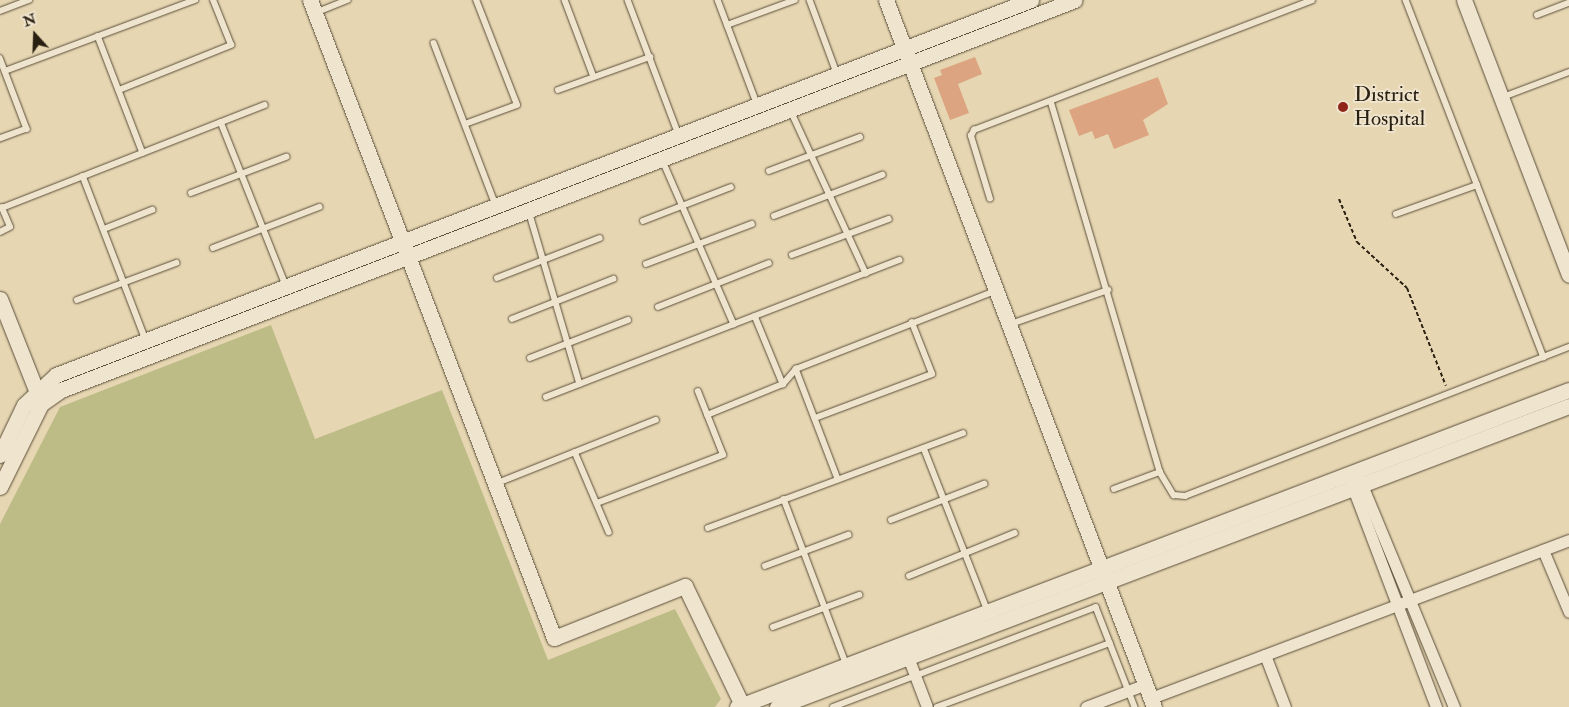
<!DOCTYPE html>
<html>
<head>
<meta charset="utf-8">
<style>
	body { margin:0 }
	#map { position:relative; width:1569px; height:707px; overflow:hidden; background:#e7d6b2; font-family:"IM FELL Double Pica",serif }
	div>[style] { position:absolute }
	.green>* { inset:0; background:#bdbc87 }
	.building>* { inset:0; background:#dca480 }
	.path>* { height:2px; margin-top:-1px; transform-origin:0; background:repeating-linear-gradient(90deg,#2a2012 0 4px,transparent 0 6.5px) }
	.roads { filter:drop-shadow(0 0 1px #594e3a) drop-shadow(0 0 1px #594e3a) }
	.service>* { height:5.5px; margin:-2.75px; padding:0 2.75px; transform-origin:2.75px; border-radius:2.75px; background:#efe4cd }
	.minor>* { height:11px; margin:-5.5px; padding:0 5.5px; transform-origin:5.5px; border-radius:5.5px; background:#efe4cd }
	.tertiary>* { height:15px; margin:-7.5px; padding:0 7.5px; transform-origin:7.5px; border-radius:7.5px; background:#efe4cd }
	.dots>* { width:14px; height:14px; translate:-50% -50%; box-sizing:border-box; border:2px solid #efe4cd; border-radius:50% }
	span { translate:-50% -50%; white-space:nowrap; text-align:center; line-height:1.15; -webkit-text-stroke:4px #efe4cd; paint-order:stroke }
	.poi-label { font-size:21px; color:#2a2012 }
	.left { translate:0 -50%; text-align:left }
	.north { position:absolute; left:10px; top:10px; width:50px; height:50px; -webkit-text-stroke:4px #efe4cd; paint-order:stroke; rotate:340deg; font-size:14px; font-weight:700; line-height:20px; text-align:center; color:#2a2012 }
	.north::after { content:''; display:block; margin:auto; width:18px; height:22px; background:#2a2012; clip-path:polygon(50% 0,100% 100%,50% 72%,0 100%) }
</style>
</head>
<body>
<div id="map">
	<div class="green">
		<i style="clip-path:polygon(271px 325px,315px 439px,442px 390px,548px 660px,675px 609px,721px 699px,715px 707px,0 707px,0 524px,60px 407px)"></i>
	</div>
	<div class="building">
		<i style="clip-path:polygon(975px 57px,982px 74px,958px 84px,969px 113px,950px 120px,934px 78px,942px 75px,940px 70px)"></i>
		<i style="clip-path:polygon(1158px 77px,1168px 104px,1143px 120px,1149px 135px,1114px 149px,1108px 134px,1095px 139px,1092px 131px,1079px 136px,1069px 110px)"></i>
	</div>
	<div class="path">
		<i style="left:1339px;top:199px;width:47px;rotate:67.3deg"></i>
		<i style="left:1357px;top:242px;width:68px;rotate:42.6deg"></i>
		<i style="left:1407px;top:288px;width:105px;rotate:68.3deg"></i>
	</div>
	<div class="roads">
		<div class="service">
			<i style="left:565px;top:0;width:82px;rotate:69.4deg"></i>
			<i style="left:628px;top:0;width:144px;rotate:69.3deg"></i>
			<i style="left:718px;top:0;width:110px;rotate:69.3deg"></i>
			<i style="left:810px;top:0;width:78px;rotate:69.7deg"></i>
			<i style="left:1406px;top:0;width:383px;rotate:68.9deg"></i>
			<i style="left:0;top:11px;width:31px;rotate:-21deg"></i>
			<i style="left:315px;top:13px;width:35px;rotate:-22deg"></i>
			<i style="left:1537px;top:15px;width:34px;rotate:-21deg"></i>
			<i style="left:727px;top:25px;width:72px;rotate:-20.2deg"></i>
			<i style="left:98px;top:36px;width:125px;rotate:69deg"></i>
			<i style="left:434px;top:43px;width:173px;rotate:69.1deg"></i>
			<i style="left:0;top:58px;width:76px;rotate:69.2deg"></i>
			<i style="left:27px;top:129px;width:29px;rotate:160deg"></i>
			<i style="left:5px;top:71px;width:203px;rotate:-20.5deg"></i>
			<i style="left:119px;top:90px;width:121px;rotate:-21.9deg"></i>
			<i style="left:231px;top:45px;width:48px;rotate:-111.8deg"></i>
			<i style="left:558px;top:90px;width:98px;rotate:-19.7deg"></i>
			<i style="left:1503px;top:97px;width:71px;rotate:-20.7deg"></i>
			<i style="left:1051px;top:101px;width:387px;rotate:73.6deg"></i>
			<i style="left:1160px;top:472px;width:27px;rotate:59deg"></i>
			<i style="left:1174px;top:495px;width:11px;rotate:5deg"></i>
			<i style="left:1185px;top:496px;width:412px;rotate:-21.2deg"></i>
			<i style="left:791px;top:111px;width:179px;rotate:65.2deg"></i>
			<i style="left:221px;top:122px;width:175px;rotate:68.3deg"></i>
			<i style="left:465px;top:124px;width:55px;rotate:-20.1deg"></i>
			<i style="left:517px;top:105px;width:113px;rotate:-111.3deg"></i>
			<i style="left:663px;top:161px;width:178px;rotate:66.5deg"></i>
			<i style="left:769px;top:171px;width:97px;rotate:-20.5deg"></i>
			<i style="left:83px;top:176px;width:176px;rotate:69deg"></i>
			<i style="left:191px;top:193px;width:102px;rotate:-20.8deg"></i>
			<i style="left:990px;top:199px;width:66px;rotate:-106.8deg"></i>
			<i style="left:971px;top:136px;width:7px;rotate:-63deg"></i>
			<i style="left:974px;top:130px;width:362px;rotate:-21deg"></i>
			<i style="left:529px;top:211px;width:180px;rotate:73.6deg"></i>
			<i style="left:1396px;top:214px;width:86px;rotate:-19.7deg"></i>
			<i style="left:774px;top:216px;width:116px;rotate:-20.8deg"></i>
			<i style="left:643px;top:221px;width:94px;rotate:-21.1deg"></i>
			<i style="left:104px;top:229px;width:52px;rotate:-21.6deg"></i>
			<i style="left:0;top:232px;width:11px;rotate:-27deg"></i>
			<i style="left:10px;top:227px;width:21px;rotate:-113deg"></i>
			<i style="left:2px;top:208px;width:282px;rotate:-21.4deg"></i>
			<i style="left:213px;top:248px;width:114px;rotate:-21.1deg"></i>
			<i style="left:792px;top:255px;width:103px;rotate:-20.4deg"></i>
			<i style="left:646px;top:264px;width:113px;rotate:-20.7deg"></i>
			<i style="left:497px;top:278px;width:110px;rotate:-21.2deg"></i>
			<i style="left:77px;top:300px;width:106px;rotate:-20.5deg"></i>
			<i style="left:658px;top:307px;width:119px;rotate:-21.6deg"></i>
			<i style="left:755px;top:316px;width:74px;rotate:67.6deg"></i>
			<i style="left:512px;top:319px;width:109px;rotate:-21.6deg"></i>
			<i style="left:1011px;top:324px;width:103px;rotate:-19.3deg"></i>
			<i style="left:530px;top:358px;width:105px;rotate:-21.2deg"></i>
			<i style="left:796px;top:369px;width:118px;rotate:69.1deg"></i>
			<i style="left:546px;top:397px;width:379px;rotate:-21.2deg"></i>
			<i style="left:707px;top:415px;width:82px;rotate:-22.2deg"></i>
			<i style="left:783px;top:384px;width:20px;rotate:-49deg"></i>
			<i style="left:796px;top:369px;width:214px;rotate:-21.4deg"></i>
			<i style="left:815px;top:418px;width:125px;rotate:-20.6deg"></i>
			<i style="left:932px;top:374px;width:55px;rotate:-111.4deg"></i>
			<i style="left:924px;top:448px;width:175px;rotate:68.6deg"></i>
			<i style="left:575px;top:452px;width:87px;rotate:67deg"></i>
			<i style="left:495px;top:484px;width:173px;rotate:-21.7deg"></i>
			<i style="left:1114px;top:489px;width:49px;rotate:-20.3deg"></i>
			<i style="left:784px;top:499px;width:175px;rotate:69.3deg"></i>
			<i style="left:597px;top:503px;width:135px;rotate:-20.9deg"></i>
			<i style="left:723px;top:455px;width:68px;rotate:-111.6deg"></i>
			<i style="left:891px;top:520px;width:100px;rotate:-21.2deg"></i>
			<i style="left:708px;top:528px;width:272px;rotate:-20.4deg"></i>
			<i style="left:765px;top:566px;width:89px;rotate:-20.5deg"></i>
			<i style="left:909px;top:576px;width:114px;rotate:-22.1deg"></i>
			<i style="left:773px;top:627px;width:92px;rotate:-20.4deg"></i>
			<i style="left:833px;top:707px;width:281px;rotate:-20.8deg"></i>
			<i style="left:1096px;top:607px;width:107px;rotate:68.7deg"></i>
			<i style="left:937px;top:707px;width:184px;rotate:-20.3deg"></i>
		</div>
		<div class="minor">
			<i style="left:1360px;top:480px;width:246px;rotate:67.5deg"></i>
			<i style="left:1351px;top:483px;width:240px;rotate:69.2deg"></i>
			<i style="left:1543px;top:550px;width:67px;rotate:67.2deg"></i>
			<i style="left:1265px;top:655px;width:56px;rotate:69deg"></i>
			<i style="left:908px;top:657px;width:53px;rotate:69.2deg"></i>
			<i style="left:1151px;top:698px;width:447px;rotate:-20.7deg"></i>
			<i style="left:1086px;top:707px;width:64px;rotate:-21deg"></i>
		</div>
		<div class="tertiary">
			<i style="left:310px;top:0;width:683px;rotate:69.07deg"></i>
			<i style="left:554px;top:638px;width:141px;rotate:-21.7deg"></i>
			<i style="left:685px;top:586px;width:134px;rotate:64.4deg"></i>
			<i style="left:886px;top:0;width:756px;rotate:69.24deg"></i>
			<i style="left:1464px;top:0;width:294px;rotate:69.1deg"></i>
			<i style="left:0;top:299px;width:109px;rotate:68.4deg"></i>
			<i style="left:0;top:455px;width:55px;rotate:-64.4deg"></i>
			<i style="left:24px;top:405px;width:44px;rotate:-43.2deg"></i>
			<i style="left:56px;top:375px;width:1045px;rotate:-21.04deg"></i>
			<i style="left:0;top:487px;width:93px;rotate:-63.7deg"></i>
			<i style="left:41px;top:404px;width:24px;rotate:-35deg"></i>
			<i style="left:61px;top:390px;width:1086px;rotate:-21.04deg"></i>
			<i style="left:737px;top:707px;width:890px;rotate:-20.86deg"></i>
			<i style="left:777px;top:707px;width:847px;rotate:-20.81deg"></i>
		</div>
	</div>
	<div class="dots">
		<i style="left:1343px;top:107px;background:#8f2418"></i>
	</div>
	<div class="poi-label">
		<span class="left" style="left:1354px;top:107px">District<br>Hospital</span>
	</div>
	<div class="north">N</div>
</div>
</body>
</html>
